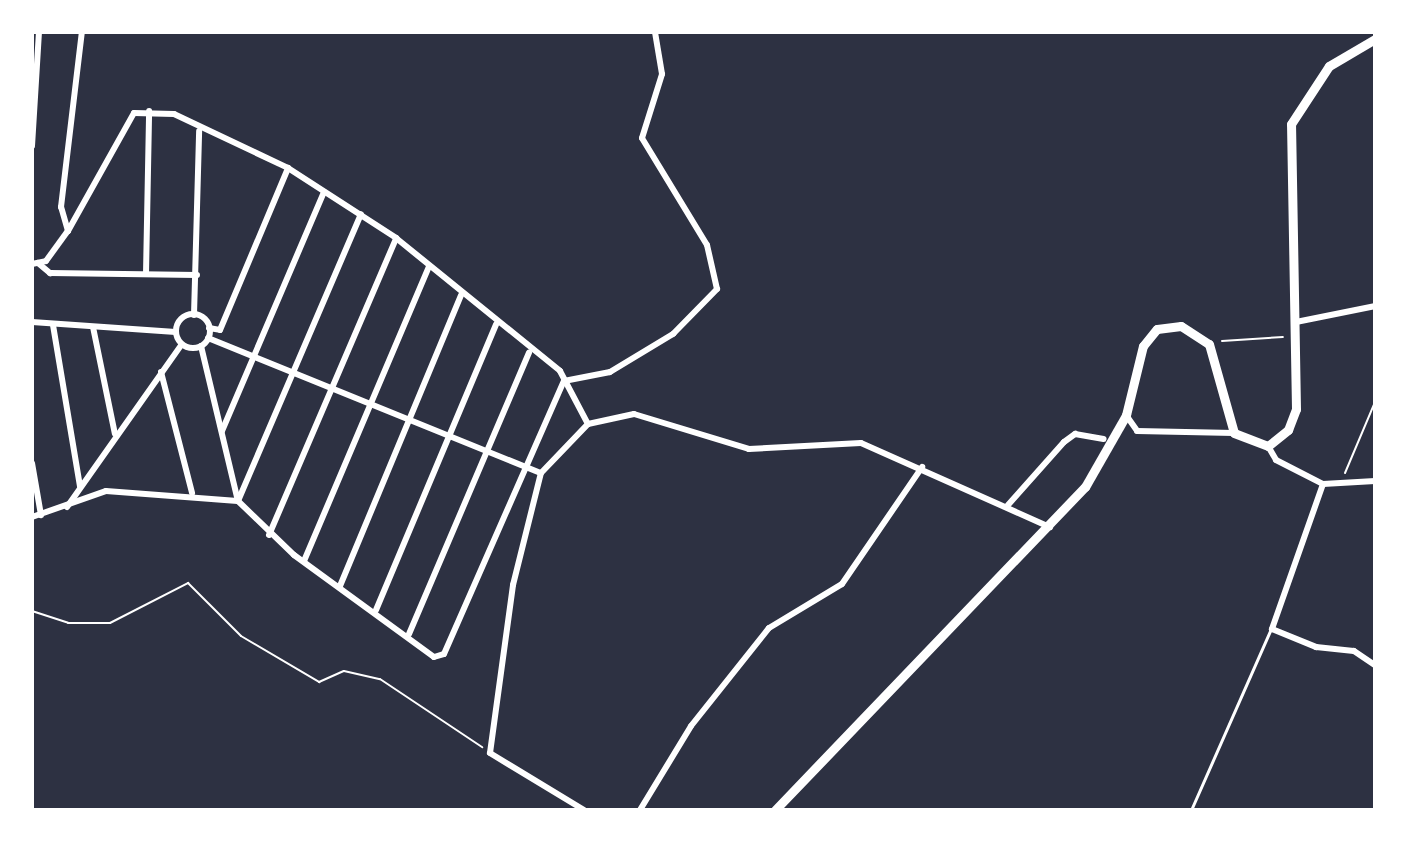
<!DOCTYPE html>
<html>
<head>
<meta charset="utf-8">
<style>
	body { margin:0 }
	#map { position:relative; width:1407px; height:842px; overflow:hidden; background:#2d3142; font-family:"Public Sans",sans-serif }
	div>[style] { position:absolute }
	.path>* { height:2px; margin:-1px; padding:0 1px; transform-origin:1px; border-radius:1px; background:#fff }
	.service>* { height:3px; margin:-1.5px; padding:0 1.5px; transform-origin:1.5px; border-radius:1.5px; background:#fff }
	.minor>* { height:6px; margin:-3px; padding:0 3px; transform-origin:3px; border-radius:3px; background:#fff }
	.minor>.ring { margin:-3px; padding:0; box-sizing:content-box; background:none; border:6px solid #fff; border-radius:50% }
	.primary>* { height:9px; margin:-4.5px; padding:0 4.5px; transform-origin:4.5px; border-radius:4.5px; background:#fff }
	span { translate:-50% -50%; white-space:nowrap; text-align:center; line-height:1.15; -webkit-text-stroke:8px #fff; paint-order:stroke }
	.frame { position:absolute; inset:0; border:34px solid #fff; pointer-events:none }
</style>
</head>
<body>
<div id="map">
	<div class="path">
		<i style="left:1222px;top:341px;width:61px;rotate:-3.8deg"></i>
		<i style="left:1345px;top:473px;width:77px;rotate:-67.1deg"></i>
		<i style="left:32px;top:611px;width:38px;rotate:18deg"></i>
		<i style="left:68px;top:623px;width:42px"></i>
		<i style="left:110px;top:623px;width:88px;rotate:-27.1deg"></i>
		<i style="left:188px;top:583px;width:75px;rotate:45deg"></i>
		<i style="left:241px;top:636px;width:91px;rotate:30.5deg"></i>
		<i style="left:319px;top:682px;width:27px;rotate:-24deg"></i>
		<i style="left:344px;top:671px;width:37px;rotate:13deg"></i>
		<i style="left:380px;top:679px;width:123px;rotate:33.7deg"></i>
	</div>
	<div class="service">
		<i style="left:1119px;top:810px;width:16px"></i>
		<i style="left:1191px;top:810px;width:196px;rotate:-66.2deg"></i>
	</div>
	<div class="minor">
		<i style="left:32px;top:146px;width:114px;rotate:-86.5deg"></i>
		<i style="left:68px;top:231px;width:25px;rotate:-106deg"></i>
		<i style="left:61px;top:207px;width:176px;rotate:-83.2deg"></i>
		<i style="left:38px;top:263px;width:16px;rotate:40deg"></i>
		<i style="left:50px;top:273px;width:147px;rotate:0.8deg"></i>
		<i style="left:32px;top:264px;width:14px;rotate:-12deg"></i>
		<i style="left:46px;top:261px;width:37px;rotate:-54deg"></i>
		<i style="left:68px;top:231px;width:135px;rotate:-60.8deg"></i>
		<i style="left:134px;top:113px;width:40px;rotate:1.4deg"></i>
		<i style="left:174px;top:114px;width:126px;rotate:25.3deg"></i>
		<i style="left:288px;top:168px;width:129px;rotate:32.9deg"></i>
		<i style="left:396px;top:238px;width:211px;rotate:39deg"></i>
		<i style="left:560px;top:371px;width:60px;rotate:62.2deg"></i>
		<i style="left:146px;top:274px;width:163px;rotate:-88.9deg"></i>
		<i class="ring" style="left:176px;top:314px;width:28px;height:28px"></i>
		<i style="left:194px;top:315px;width:184px;rotate:-88.4deg"></i>
		<i style="left:32px;top:322px;width:144px;rotate:4deg"></i>
		<i style="left:1296px;top:322px;width:81px;rotate:-11.4deg"></i>
		<i style="left:53px;top:325px;width:164px;rotate:80.5deg"></i>
		<i style="left:93px;top:327px;width:109px;rotate:78.4deg"></i>
		<i style="left:209px;top:328px;width:11px;rotate:10deg"></i>
		<i style="left:220px;top:330px;width:176px;rotate:-67.2deg"></i>
		<i style="left:208px;top:338px;width:359px;rotate:22.1deg"></i>
		<i style="left:201px;top:346px;width:159px;rotate:76.6deg"></i>
		<i style="left:238px;top:501px;width:78px;rotate:44deg"></i>
		<i style="left:294px;top:555px;width:173px;rotate:36.1deg"></i>
		<i style="left:434px;top:657px;width:10px;rotate:-17deg"></i>
		<i style="left:444px;top:654px;width:298px;rotate:-66.3deg"></i>
		<i style="left:564px;top:381px;width:47px;rotate:-11.1deg"></i>
		<i style="left:610px;top:372px;width:74px;rotate:-31.1deg"></i>
		<i style="left:673px;top:334px;width:63px;rotate:-45.6deg"></i>
		<i style="left:717px;top:289px;width:45px;rotate:-102.8deg"></i>
		<i style="left:707px;top:245px;width:125px;rotate:-121.3deg"></i>
		<i style="left:642px;top:138px;width:67px;rotate:-72.6deg"></i>
		<i style="left:662px;top:74px;width:43px;rotate:-99.5deg"></i>
		<i style="left:161px;top:372px;width:125px;rotate:75.6deg"></i>
		<i style="left:1126px;top:415px;width:19px;rotate:55deg"></i>
		<i style="left:1137px;top:431px;width:97px;rotate:1.2deg"></i>
		<i style="left:222px;top:431px;width:260px;rotate:-66.9deg"></i>
		<i style="left:1268px;top:446px;width:16px;rotate:60deg"></i>
		<i style="left:1276px;top:460px;width:53px;rotate:27.1deg"></i>
		<i style="left:1323px;top:484px;width:52px;rotate:-3.3deg"></i>
		<i style="left:32px;top:463px;width:53px;rotate:80.2deg"></i>
		<i style="left:1323px;top:484px;width:154px;rotate:109.4deg"></i>
		<i style="left:1272px;top:629px;width:48px;rotate:22.2deg"></i>
		<i style="left:1316px;top:647px;width:38px;rotate:6deg"></i>
		<i style="left:1354px;top:651px;width:25px;rotate:34deg"></i>
		<i style="left:238px;top:501px;width:312px;rotate:-66.8deg"></i>
		<i style="left:1008px;top:505px;width:84px;rotate:-48.4deg"></i>
		<i style="left:1064px;top:442px;width:14px;rotate:-36deg"></i>
		<i style="left:1075px;top:434px;width:29px;rotate:10deg"></i>
		<i style="left:67px;top:507px;width:199px;rotate:-54.8deg"></i>
		<i style="left:32px;top:517px;width:78px;rotate:-19.4deg"></i>
		<i style="left:106px;top:491px;width:132px;rotate:4.3deg"></i>
		<i style="left:269px;top:535px;width:323px;rotate:-66.8deg"></i>
		<i style="left:304px;top:561px;width:320px;rotate:-67deg"></i>
		<i style="left:340px;top:586px;width:315px;rotate:-67.4deg"></i>
		<i style="left:376px;top:610px;width:310px;rotate:-67.2deg"></i>
		<i style="left:409px;top:634px;width:306px;rotate:-66.9deg"></i>
		<i style="left:584px;top:810px;width:110px;rotate:-148.8deg"></i>
		<i style="left:490px;top:753px;width:170px;rotate:-82.2deg"></i>
		<i style="left:513px;top:585px;width:115px;rotate:-76deg"></i>
		<i style="left:541px;top:473px;width:68px;rotate:-46.2deg"></i>
		<i style="left:588px;top:424px;width:47px;rotate:-12.3deg"></i>
		<i style="left:634px;top:414px;width:120px;rotate:16.9deg"></i>
		<i style="left:749px;top:449px;width:112px;rotate:-3.1deg"></i>
		<i style="left:861px;top:443px;width:207px;rotate:24deg"></i>
		<i style="left:640px;top:810px;width:98px;rotate:-58.7deg"></i>
		<i style="left:691px;top:726px;width:125px;rotate:-51.5deg"></i>
		<i style="left:769px;top:628px;width:85px;rotate:-31.1deg"></i>
		<i style="left:842px;top:584px;width:142px;rotate:-55.6deg"></i>
	</div>
	<div class="primary">
		<i style="left:775px;top:810px;width:448px;rotate:-46.2deg"></i>
		<i style="left:1085px;top:487px;width:83px;rotate:-60.3deg"></i>
		<i style="left:1126px;top:415px;width:71px;rotate:-76.2deg"></i>
		<i style="left:1143px;top:346px;width:22px;rotate:-51deg"></i>
		<i style="left:1157px;top:329px;width:24px;rotate:-7deg"></i>
		<i style="left:1181px;top:326px;width:33px;rotate:33deg"></i>
		<i style="left:1209px;top:344px;width:92px;rotate:74.3deg"></i>
		<i style="left:1234px;top:433px;width:36px;rotate:21deg"></i>
		<i style="left:1268px;top:446px;width:26px;rotate:-39deg"></i>
		<i style="left:1288px;top:430px;width:22px;rotate:-69deg"></i>
		<i style="left:1296px;top:409px;width:285px;rotate:-91deg"></i>
		<i style="left:1291px;top:124px;width:69px;rotate:-56.8deg"></i>
		<i style="left:1329px;top:66px;width:53px;rotate:-30.4deg"></i>
	</div>
	<div class="frame"></div>
</div>
</body>
</html>
